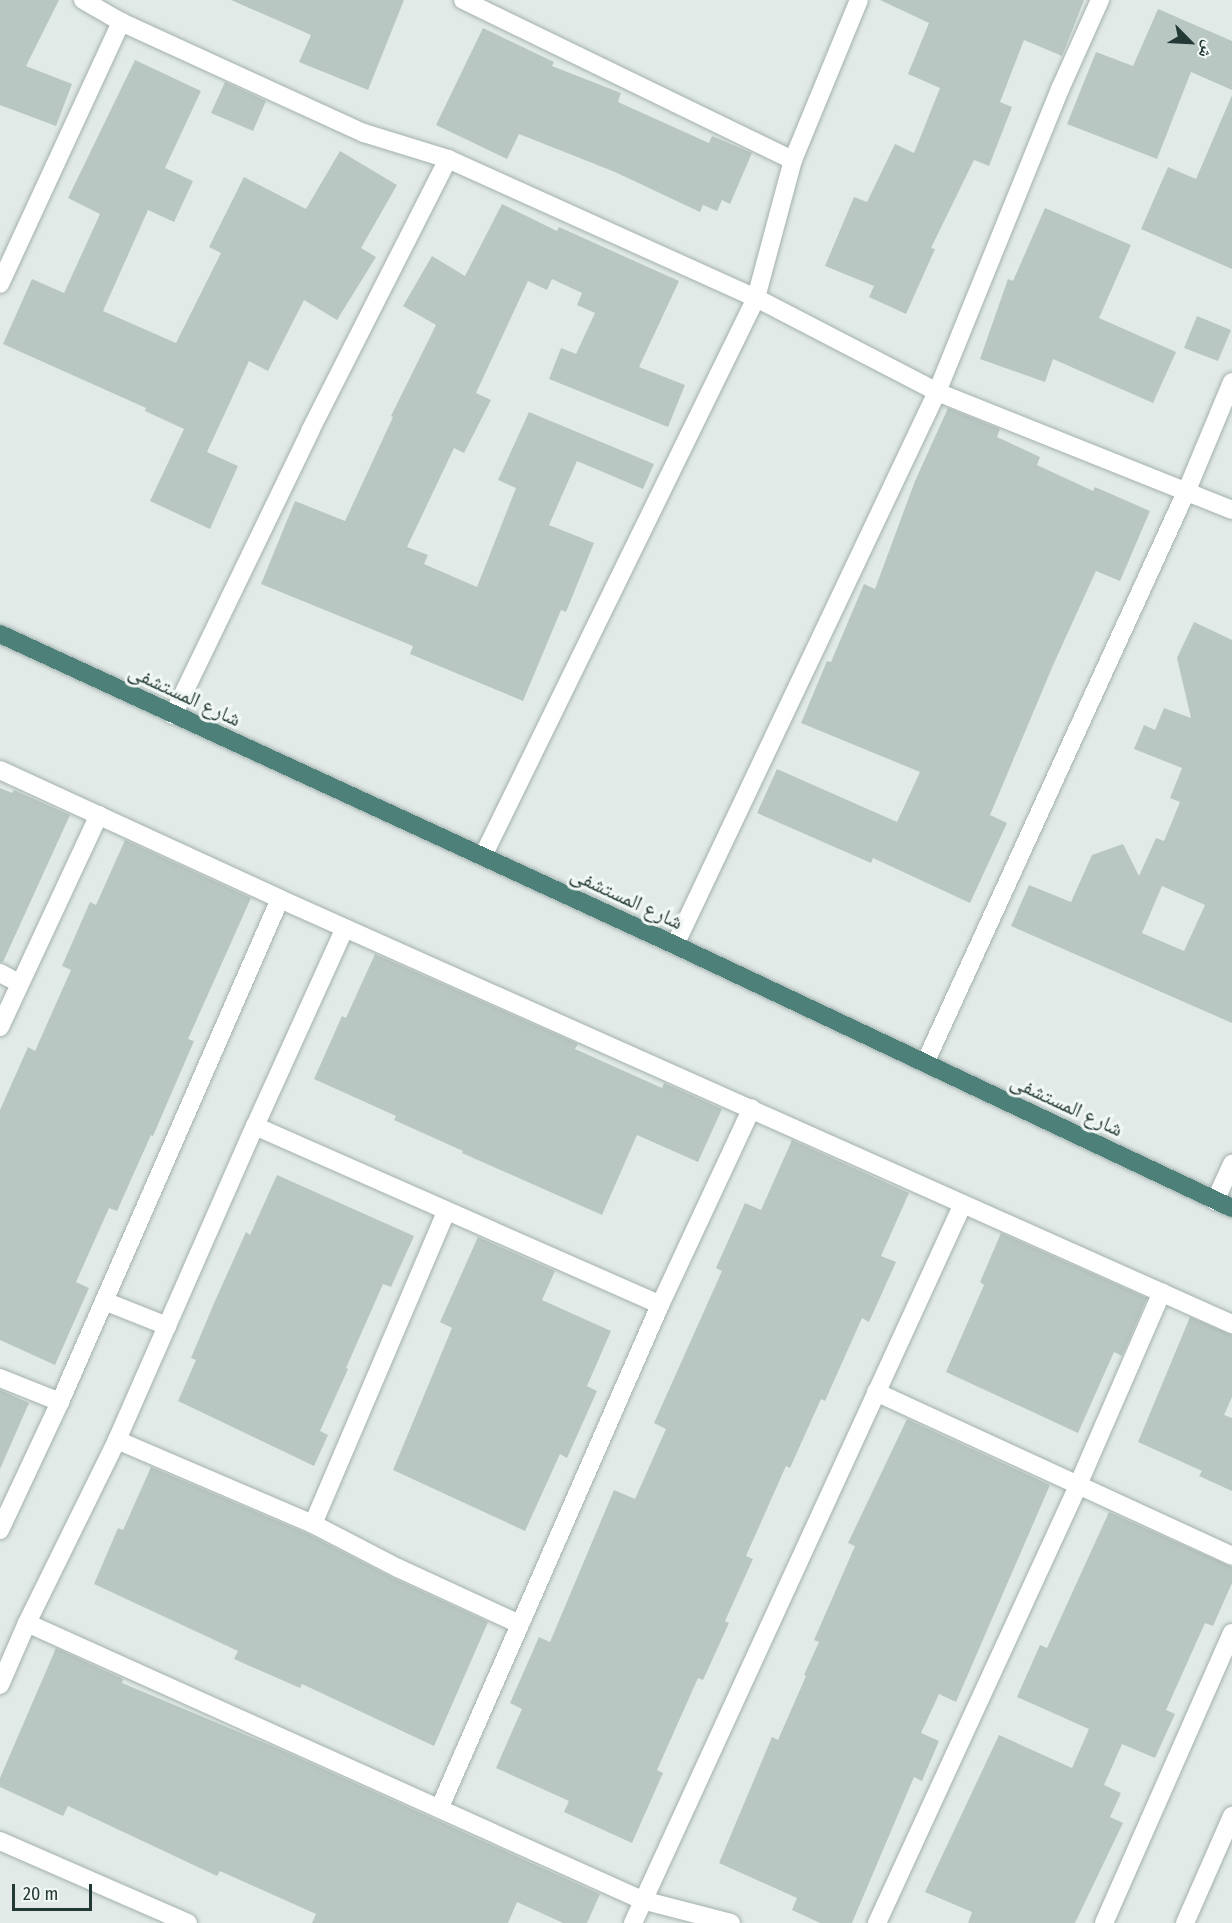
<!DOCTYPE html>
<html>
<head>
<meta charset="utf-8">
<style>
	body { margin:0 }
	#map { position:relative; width:1232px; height:1923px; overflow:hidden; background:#e1eae7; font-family:"Fira Sans Condensed","Noto Naskh Arabic",sans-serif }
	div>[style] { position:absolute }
	.building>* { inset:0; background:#b9c7c3 }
	.roads { filter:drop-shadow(0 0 2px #a4b1ae) drop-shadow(0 0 2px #a4b1ae) }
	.minor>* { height:18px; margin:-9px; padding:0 9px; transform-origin:9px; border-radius:9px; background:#fff }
	.trunk>* { height:18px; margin:-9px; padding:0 9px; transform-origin:9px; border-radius:9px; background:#4d8078 }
	span { translate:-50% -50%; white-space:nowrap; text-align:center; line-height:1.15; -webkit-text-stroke:6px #f1f7f4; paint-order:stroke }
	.street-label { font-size:21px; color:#233935 }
	.north { position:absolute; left:1160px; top:12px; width:60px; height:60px; -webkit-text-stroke:4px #f1f7f4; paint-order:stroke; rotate:114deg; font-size:16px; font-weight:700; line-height:24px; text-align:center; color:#233935 }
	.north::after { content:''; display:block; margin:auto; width:21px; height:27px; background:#233935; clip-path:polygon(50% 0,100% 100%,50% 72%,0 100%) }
	.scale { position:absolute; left:12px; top:1884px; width:80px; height:27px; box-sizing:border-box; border:3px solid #233935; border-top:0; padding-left:8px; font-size:18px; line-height:21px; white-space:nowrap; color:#233935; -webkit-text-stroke:4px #f1f7f4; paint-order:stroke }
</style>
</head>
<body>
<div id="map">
	<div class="building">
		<i style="clip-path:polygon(0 0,59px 0,26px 66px,72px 84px,56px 126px,0 105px)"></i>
		<i style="clip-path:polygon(231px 0,404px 0,368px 90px,299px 62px,311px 35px)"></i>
		<i style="clip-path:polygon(880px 0,1084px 0,1062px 56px,1024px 40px,1000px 102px,1012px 107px,989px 166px,974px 160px,931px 248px,935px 249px,906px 314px,869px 297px,874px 286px,825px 266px,854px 197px,867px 202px,895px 144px,914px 153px,940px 88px,908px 74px,929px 23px)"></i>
		<i style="clip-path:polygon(1158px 9px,1232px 41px,1232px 90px,1191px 72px,1157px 159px,1067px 124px,1096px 52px,1133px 66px)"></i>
		<i style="clip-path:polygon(483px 28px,554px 62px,552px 66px,621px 93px,618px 102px,709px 143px,712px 136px,752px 153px,730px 204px,722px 200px,717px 211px,703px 205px,700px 212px,615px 172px,519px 134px,507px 159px,436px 125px)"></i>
		<i style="clip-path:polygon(135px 60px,201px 91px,165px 168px,193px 181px,174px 222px,148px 210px,103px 311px,176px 343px,221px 253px,209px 247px,244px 177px,306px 209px,340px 151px,397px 185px,361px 248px,376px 257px,337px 320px,304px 300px,268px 371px,249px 361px,207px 452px,238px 466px,210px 529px,150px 501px,184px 429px,145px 411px,146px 408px,3px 344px,32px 279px,64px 293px,100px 214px,68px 198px)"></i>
		<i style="clip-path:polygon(225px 82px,266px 101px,253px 131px,211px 113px)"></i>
		<i style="clip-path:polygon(1232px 95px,1232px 269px,1141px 229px,1168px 167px,1196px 179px)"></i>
		<i style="clip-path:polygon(502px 204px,557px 231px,559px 227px,679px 281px,639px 367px,685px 385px,668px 427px,549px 379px,561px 348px,576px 354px,595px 313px,577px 305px,582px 293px,552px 279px,547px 290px,528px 281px,476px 393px,491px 400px,464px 453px,454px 448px,407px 547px,428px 555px,424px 564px,477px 587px,516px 488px,498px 480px,529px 412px,654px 464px,643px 489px,577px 461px,549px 525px,594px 543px,566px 612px,561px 610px,523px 701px,410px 654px,413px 646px,261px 584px,295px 501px,345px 521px,393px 417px,391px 416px,436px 325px,403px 306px,432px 256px,465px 276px)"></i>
		<i style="clip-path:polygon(1045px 208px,1131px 245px,1099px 318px,1176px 352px,1153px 403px,1053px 359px,1045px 382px,980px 359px,1008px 279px,1013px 281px)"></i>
		<i style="clip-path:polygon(1197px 316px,1231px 330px,1218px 361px,1184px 348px)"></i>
		<i style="clip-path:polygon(948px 408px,1000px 429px,997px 437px,1040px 457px,1037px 465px,1093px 491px,1095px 487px,1150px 511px,1120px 581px,1096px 571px,1054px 663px,990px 815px,1007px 823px,970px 903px,873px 858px,871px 863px,757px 813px,777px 769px,897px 822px,920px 772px,801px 723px,827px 661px,831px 662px,864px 584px,875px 589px,915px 481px)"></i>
		<i style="clip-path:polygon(evenodd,1194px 622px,1232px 640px,1232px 1023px,1011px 926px,1029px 885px,1071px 902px,1092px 855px,1123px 844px,1139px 876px,1156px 838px,1164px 841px,1180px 802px,1170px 798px,1182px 768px,1134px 749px,1144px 725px,1155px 730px,1164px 708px,1191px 718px,1177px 658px,1194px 622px,1162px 886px,1205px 905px,1184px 951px,1142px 933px,1162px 886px)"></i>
		<i style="clip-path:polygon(0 788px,12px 793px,14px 790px,70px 815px,3px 962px,0 962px)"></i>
		<i style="clip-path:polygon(125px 840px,251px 898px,188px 1039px,194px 1041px,153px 1136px,151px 1135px,117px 1211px,109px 1208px,76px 1282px,89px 1288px,55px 1365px,0 1340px,0 1110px,28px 1047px,35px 1051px,71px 970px,62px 966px,90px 902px,96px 905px)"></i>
		<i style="clip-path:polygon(375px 954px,578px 1044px,575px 1049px,662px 1088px,664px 1083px,722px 1109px,698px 1162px,637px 1135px,602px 1215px,462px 1153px,463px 1151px,394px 1120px,396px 1116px,314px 1079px,342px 1016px,346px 1018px)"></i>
		<i style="clip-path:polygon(792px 1140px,909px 1193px,881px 1256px,896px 1262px,869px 1322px,862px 1318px,825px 1401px,821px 1399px,790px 1468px,786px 1466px,746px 1556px,753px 1559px,725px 1621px,729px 1623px,703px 1680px,698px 1678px,657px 1770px,663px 1773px,632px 1843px,564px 1812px,569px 1801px,496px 1768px,522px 1709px,510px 1703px,539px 1637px,550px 1642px,614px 1490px,635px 1499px,666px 1429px,654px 1423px,722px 1271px,716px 1268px,745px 1203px,761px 1210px)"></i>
		<i style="clip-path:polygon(277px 1175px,414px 1236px,391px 1287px,383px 1284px,346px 1368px,348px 1369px,320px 1431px,328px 1435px,314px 1466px,178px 1401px,196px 1360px,191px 1358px,215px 1301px,246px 1232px,250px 1235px)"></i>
		<i style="clip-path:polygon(1001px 1233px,1147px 1298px,1122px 1356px,1114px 1352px,1078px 1433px,946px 1372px,984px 1285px,980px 1282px)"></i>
		<i style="clip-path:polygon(478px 1237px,555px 1271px,542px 1300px,611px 1331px,587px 1386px,597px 1391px,567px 1458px,560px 1454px,525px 1531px,393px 1470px,452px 1328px,440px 1322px)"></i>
		<i style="clip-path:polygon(1190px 1317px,1232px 1335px,1232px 1397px,1224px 1415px,1232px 1418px,1232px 1491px,1199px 1476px,1202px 1471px,1138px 1442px)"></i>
		<i style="clip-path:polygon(0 1390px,29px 1403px,0 1469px)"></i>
		<i style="clip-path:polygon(907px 1419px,1050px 1485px,956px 1702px,939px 1694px,921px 1733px,939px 1741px,922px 1781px,914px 1777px,852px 1923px,820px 1923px,792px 1910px,797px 1898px,719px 1863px,772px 1737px,778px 1740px,806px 1676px,804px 1675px,819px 1642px,814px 1640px,855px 1546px,848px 1543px)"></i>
		<i style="clip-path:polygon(151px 1467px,308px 1534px,393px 1578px,488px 1622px,434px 1746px,302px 1684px,300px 1688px,234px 1659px,238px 1651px,94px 1584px,118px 1528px,123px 1530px)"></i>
		<i style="clip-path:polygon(1109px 1512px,1232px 1567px,1232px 1583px,1213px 1626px,1205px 1623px,1166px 1710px,1175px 1714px,1155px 1758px,1122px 1744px,1104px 1785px,1121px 1793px,1110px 1817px,1123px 1823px,1075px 1923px,968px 1923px,972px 1912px,925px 1892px,999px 1735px,1072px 1768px,1089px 1729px,1017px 1697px,1040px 1645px,1047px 1648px)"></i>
		<i style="clip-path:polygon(56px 1648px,123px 1679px,122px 1683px,279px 1749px,600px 1894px,587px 1923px,563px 1923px,517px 1902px,508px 1923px,312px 1923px,316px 1914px,220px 1871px,217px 1876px,68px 1806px,63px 1816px,0 1787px,0 1778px)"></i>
	</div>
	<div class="roads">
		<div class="minor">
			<i style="left:83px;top:0;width:44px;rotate:30.1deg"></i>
			<i style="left:121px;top:22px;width:267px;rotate:24.6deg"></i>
			<i style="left:364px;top:133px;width:88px;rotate:17.2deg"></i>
			<i style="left:448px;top:159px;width:338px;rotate:24.3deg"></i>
			<i style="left:756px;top:298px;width:204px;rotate:27.4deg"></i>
			<i style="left:937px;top:392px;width:318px;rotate:21.8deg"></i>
			<i style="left:463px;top:0;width:367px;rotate:25.9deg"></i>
			<i style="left:0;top:284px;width:289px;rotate:-65.2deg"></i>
			<i style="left:173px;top:715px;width:315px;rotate:-64.2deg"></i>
			<i style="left:310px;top:431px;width:305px;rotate:-63.1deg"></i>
			<i style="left:0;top:770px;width:308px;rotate:24.7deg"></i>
			<i style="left:280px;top:899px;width:1043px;rotate:24.06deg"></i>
			<i style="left:483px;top:856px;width:621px;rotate:-63.93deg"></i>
			<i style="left:756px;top:298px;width:143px;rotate:-75deg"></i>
			<i style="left:793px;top:160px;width:173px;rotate:-67.6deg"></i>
			<i style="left:675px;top:945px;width:612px;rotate:-64.65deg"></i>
			<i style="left:937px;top:392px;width:327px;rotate:-67.9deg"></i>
			<i style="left:1060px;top:89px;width:98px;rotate:-65.8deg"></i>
			<i style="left:0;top:973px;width:21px;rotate:28deg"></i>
			<i style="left:0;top:1027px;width:234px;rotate:-65deg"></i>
			<i style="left:925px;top:1063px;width:630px;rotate:-65.43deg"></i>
			<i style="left:1187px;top:490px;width:117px;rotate:-67.4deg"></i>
			<i style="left:255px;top:1126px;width:443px;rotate:23.8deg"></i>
			<i style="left:1215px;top:1201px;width:41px;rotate:-65.3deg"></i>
			<i style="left:104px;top:1301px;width:68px;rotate:21.6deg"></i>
			<i style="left:0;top:1378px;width:65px;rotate:21.8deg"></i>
			<i style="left:876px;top:1392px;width:392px;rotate:24.7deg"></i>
			<i style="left:117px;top:1440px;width:213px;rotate:23.2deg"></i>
			<i style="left:313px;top:1524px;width:96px;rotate:27.4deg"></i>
			<i style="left:398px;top:1568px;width:133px;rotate:24.8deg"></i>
			<i style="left:313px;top:1524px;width:339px;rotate:-66.9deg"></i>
			<i style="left:0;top:1530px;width:141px;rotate:-64.9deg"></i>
			<i style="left:60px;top:1402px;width:549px;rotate:-66.38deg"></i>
			<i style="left:27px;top:1623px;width:675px;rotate:24.25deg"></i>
			<i style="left:642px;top:1900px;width:92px;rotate:14.5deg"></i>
			<i style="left:0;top:1685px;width:68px;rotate:-66.5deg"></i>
			<i style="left:27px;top:1623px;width:204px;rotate:-63.8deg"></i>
			<i style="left:117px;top:1440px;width:343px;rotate:-66.3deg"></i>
			<i style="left:255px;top:1126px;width:217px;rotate:-65.6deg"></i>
			<i style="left:440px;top:1807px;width:548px;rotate:-66.33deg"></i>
			<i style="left:660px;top:1305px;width:217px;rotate:-65deg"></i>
			<i style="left:0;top:1841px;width:205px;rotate:23.6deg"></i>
			<i style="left:633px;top:1923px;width:791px;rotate:-65.35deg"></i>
			<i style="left:877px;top:1923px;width:482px;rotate:-65.3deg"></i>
			<i style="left:1078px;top:1485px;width:210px;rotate:-66.5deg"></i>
			<i style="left:1104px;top:1923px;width:317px;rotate:-66.2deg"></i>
			<i style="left:1185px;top:1923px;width:117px;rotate:-66.3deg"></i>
		</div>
		<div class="trunk">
			<i style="left:0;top:634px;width:743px;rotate:24.74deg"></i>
			<i style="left:675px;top:945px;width:616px;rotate:25.28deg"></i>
		</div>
	</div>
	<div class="street-label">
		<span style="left:185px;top:695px;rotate:25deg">شارع المستشفى</span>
		<span style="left:627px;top:898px;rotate:25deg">شارع المستشفى</span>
		<span style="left:1067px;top:1105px;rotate:25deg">شارع المستشفى</span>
	</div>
	<div class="north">ش</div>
	<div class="scale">20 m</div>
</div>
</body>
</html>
